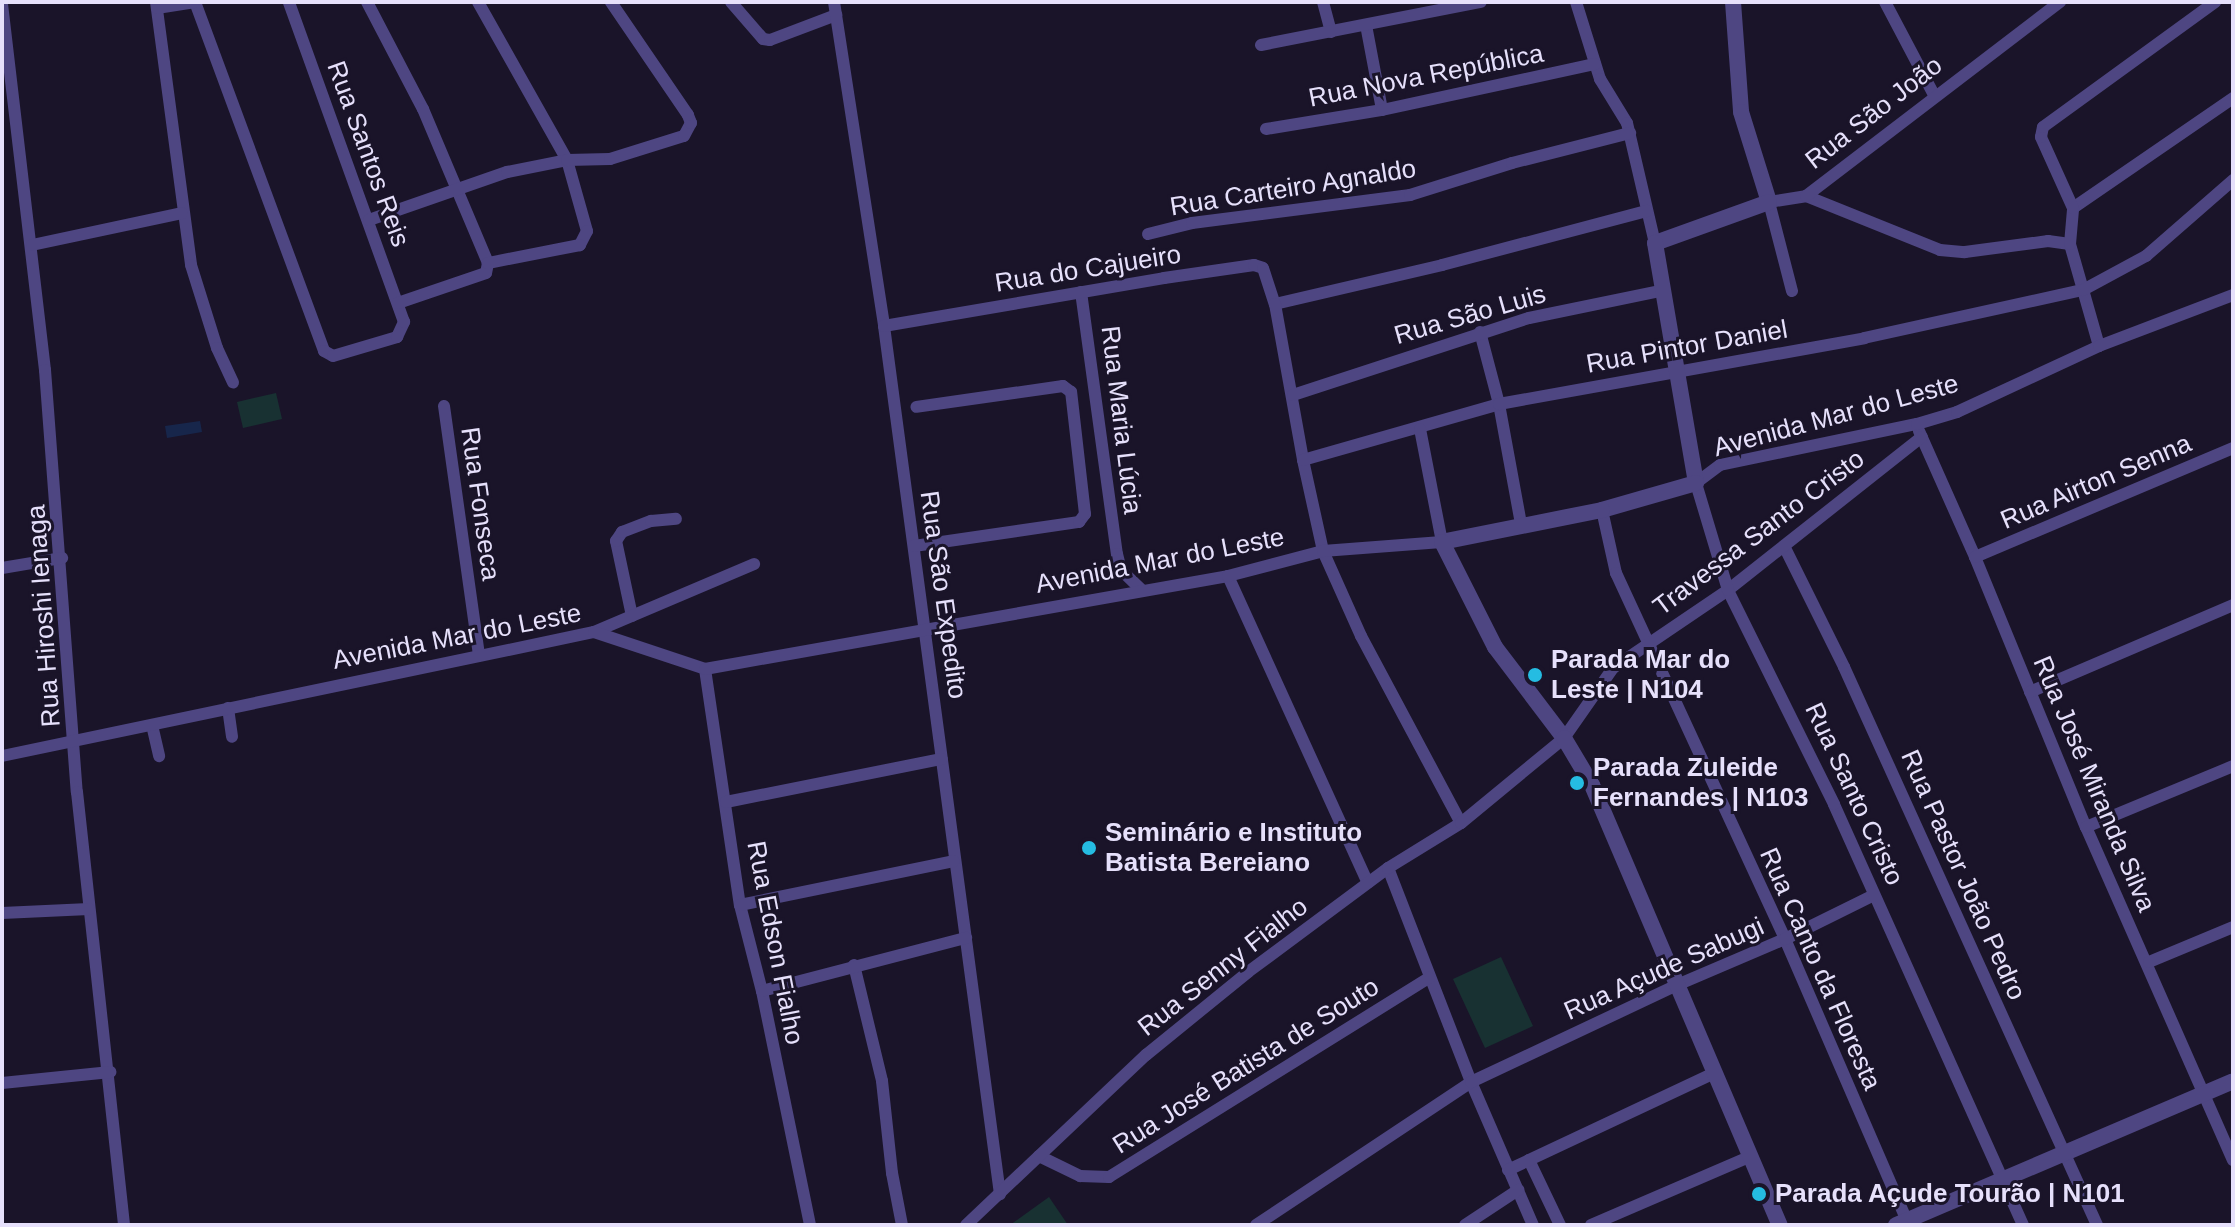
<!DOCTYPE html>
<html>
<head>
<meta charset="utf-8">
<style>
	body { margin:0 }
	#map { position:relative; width:2235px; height:1227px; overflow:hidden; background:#1a1429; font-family:Helvetica,sans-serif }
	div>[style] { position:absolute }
	.green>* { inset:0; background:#183132 }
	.water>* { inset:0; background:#17264b }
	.minor>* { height:12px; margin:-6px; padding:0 6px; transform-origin:6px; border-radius:6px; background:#4e4682 }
	.tertiary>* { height:16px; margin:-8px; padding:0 8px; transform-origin:8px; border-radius:8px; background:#4e4682 }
	.dots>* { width:22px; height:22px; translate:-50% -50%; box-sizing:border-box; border:4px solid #1a1429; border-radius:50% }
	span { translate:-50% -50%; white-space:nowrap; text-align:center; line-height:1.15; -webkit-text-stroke:6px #1a1429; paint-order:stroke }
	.street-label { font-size:26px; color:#e6e0fb }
	.poi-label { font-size:26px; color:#e6e0fb; font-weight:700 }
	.left { translate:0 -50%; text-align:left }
	.frame { position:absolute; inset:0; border:4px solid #e6e0fb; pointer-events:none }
</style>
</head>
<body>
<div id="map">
	<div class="green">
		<i style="clip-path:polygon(276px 393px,282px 419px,243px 428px,237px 402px)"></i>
		<i style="clip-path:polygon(1501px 957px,1533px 1026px,1485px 1048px,1453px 979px)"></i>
		<i style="clip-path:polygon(1049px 1197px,1068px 1225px,1010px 1225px)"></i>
	</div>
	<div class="water">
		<i style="clip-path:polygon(200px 421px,202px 432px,167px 438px,165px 426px)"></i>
	</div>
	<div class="minor">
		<i style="left:156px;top:2px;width:265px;rotate:82.4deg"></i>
		<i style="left:191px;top:265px;width:87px;rotate:72.6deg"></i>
		<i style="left:217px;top:348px;width:38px;rotate:65deg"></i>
		<i style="left:195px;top:2px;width:372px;rotate:69.7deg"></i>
		<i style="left:324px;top:351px;width:10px;rotate:29deg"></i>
		<i style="left:333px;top:356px;width:67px;rotate:-16.5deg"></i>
		<i style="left:397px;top:337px;width:17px;rotate:-65deg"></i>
		<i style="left:404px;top:322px;width:340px;rotate:-109.8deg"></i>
		<i style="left:367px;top:2px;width:121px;rotate:62.4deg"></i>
		<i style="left:423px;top:109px;width:167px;rotate:67.1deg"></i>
		<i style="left:488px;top:263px;width:10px;rotate:101deg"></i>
		<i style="left:486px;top:273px;width:93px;rotate:161.2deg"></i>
		<i style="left:478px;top:2px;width:181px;rotate:60.6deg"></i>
		<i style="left:567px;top:160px;width:74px;rotate:74.3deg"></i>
		<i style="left:587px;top:231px;width:16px;rotate:117deg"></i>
		<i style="left:580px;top:245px;width:94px;rotate:168.9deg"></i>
		<i style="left:731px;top:2px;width:49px;rotate:49.1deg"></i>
		<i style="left:763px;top:39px;width:7px;rotate:8deg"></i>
		<i style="left:770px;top:40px;width:71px;rotate:-20.7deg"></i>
		<i style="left:834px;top:2px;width:328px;rotate:81.2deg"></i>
		<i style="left:884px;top:326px;width:876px;rotate:82.39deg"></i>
		<i style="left:1323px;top:2px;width:31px;rotate:75deg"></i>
		<i style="left:1576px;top:2px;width:81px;rotate:72.7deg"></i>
		<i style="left:1600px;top:79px;width:52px;rotate:58.5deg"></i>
		<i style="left:1627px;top:123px;width:123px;rotate:76.9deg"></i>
		<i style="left:1885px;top:2px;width:105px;rotate:62.2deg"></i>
		<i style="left:2px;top:4px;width:369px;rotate:83.3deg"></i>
		<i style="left:45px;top:370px;width:423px;rotate:85.7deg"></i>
		<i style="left:77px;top:792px;width:436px;rotate:83.8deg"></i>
		<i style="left:157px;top:8px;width:37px;rotate:-9deg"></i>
		<i style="left:1366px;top:25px;width:86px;rotate:79.3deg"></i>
		<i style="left:1261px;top:45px;width:224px;rotate:-11.1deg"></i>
		<i style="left:1266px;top:129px;width:118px;rotate:-9.3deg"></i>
		<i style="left:1382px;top:110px;width:218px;rotate:-12.2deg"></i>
		<i style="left:1806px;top:196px;width:144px;rotate:21.9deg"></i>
		<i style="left:1940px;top:250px;width:25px;rotate:5deg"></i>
		<i style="left:1965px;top:252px;width:84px;rotate:-7.5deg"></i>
		<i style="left:2048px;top:241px;width:22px;rotate:8deg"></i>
		<i style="left:2073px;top:208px;width:194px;rotate:-34.5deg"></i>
		<i style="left:369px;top:220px;width:146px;rotate:-19.2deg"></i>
		<i style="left:507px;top:172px;width:61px;rotate:-11.3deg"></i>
		<i style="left:567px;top:160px;width:43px;rotate:-1.3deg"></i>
		<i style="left:610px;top:159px;width:77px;rotate:-17.3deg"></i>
		<i style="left:684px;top:136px;width:15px;rotate:-62deg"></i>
		<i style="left:691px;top:123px;width:9px;rotate:-111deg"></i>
		<i style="left:688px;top:115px;width:137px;rotate:-124.3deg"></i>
		<i style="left:1148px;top:234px;width:45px;rotate:-14deg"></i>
		<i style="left:1192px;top:223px;width:220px;rotate:-7.3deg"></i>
		<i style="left:1410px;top:195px;width:107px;rotate:-17.4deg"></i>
		<i style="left:1512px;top:163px;width:122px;rotate:-14.3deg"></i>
		<i style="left:32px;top:245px;width:153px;rotate:-12deg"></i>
		<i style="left:1792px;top:291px;width:92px;rotate:-104.5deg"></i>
		<i style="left:1769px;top:202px;width:37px;rotate:-9deg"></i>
		<i style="left:1806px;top:196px;width:320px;rotate:-37.4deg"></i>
		<i style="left:1081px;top:292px;width:264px;rotate:82.2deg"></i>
		<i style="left:1117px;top:554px;width:16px;rotate:76deg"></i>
		<i style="left:1121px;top:570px;width:30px;rotate:44deg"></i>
		<i style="left:1275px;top:304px;width:171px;rotate:-13.1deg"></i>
		<i style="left:1442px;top:265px;width:212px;rotate:-14.8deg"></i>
		<i style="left:884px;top:326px;width:284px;rotate:-9.7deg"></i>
		<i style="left:1164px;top:278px;width:91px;rotate:-8.2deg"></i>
		<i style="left:1254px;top:265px;width:9px;rotate:18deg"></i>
		<i style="left:1263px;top:268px;width:38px;rotate:72deg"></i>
		<i style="left:1275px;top:304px;width:158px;rotate:79.8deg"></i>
		<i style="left:1303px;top:460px;width:93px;rotate:77.6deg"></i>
		<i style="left:1323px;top:551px;width:93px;rotate:65.9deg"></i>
		<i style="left:1361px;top:636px;width:212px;rotate:61.9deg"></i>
		<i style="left:1480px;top:332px;width:74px;rotate:75.2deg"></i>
		<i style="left:1499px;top:404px;width:122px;rotate:79.6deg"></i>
		<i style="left:2099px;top:346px;width:106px;rotate:-105.9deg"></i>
		<i style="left:2070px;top:244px;width:36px;rotate:-85deg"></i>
		<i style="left:2073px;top:208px;width:78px;rotate:-114.3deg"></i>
		<i style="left:2041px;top:137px;width:10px;rotate:-79deg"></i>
		<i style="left:2043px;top:127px;width:213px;rotate:-36deg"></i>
		<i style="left:1293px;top:395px;width:248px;rotate:-18.1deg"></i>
		<i style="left:1529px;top:318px;width:138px;rotate:-11.7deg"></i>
		<i style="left:444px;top:406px;width:252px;rotate:82deg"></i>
		<i style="left:1919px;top:431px;width:138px;rotate:66deg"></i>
		<i style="left:1975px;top:557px;width:292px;rotate:67.7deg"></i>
		<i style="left:2086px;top:827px;width:364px;rotate:66.2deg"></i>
		<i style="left:1303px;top:460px;width:204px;rotate:-15.9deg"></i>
		<i style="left:1499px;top:404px;width:371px;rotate:-10.2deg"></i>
		<i style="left:1864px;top:338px;width:224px;rotate:-12.4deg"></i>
		<i style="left:2083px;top:290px;width:72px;rotate:-28.4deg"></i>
		<i style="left:2146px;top:256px;width:116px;rotate:-41.1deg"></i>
		<i style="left:1602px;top:510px;width:65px;rotate:77.5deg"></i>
		<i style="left:1616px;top:573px;width:403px;rotate:65.2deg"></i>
		<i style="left:1785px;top:939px;width:312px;rotate:66.6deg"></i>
		<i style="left:914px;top:546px;width:167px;rotate:-8.3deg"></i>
		<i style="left:1079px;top:522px;width:10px;rotate:-53deg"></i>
		<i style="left:1085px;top:514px;width:123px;rotate:-96.5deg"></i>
		<i style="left:1071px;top:392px;width:10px;rotate:-143deg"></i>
		<i style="left:1063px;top:386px;width:148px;rotate:171.9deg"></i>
		<i style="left:1784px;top:546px;width:135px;rotate:63.6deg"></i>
		<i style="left:1844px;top:667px;width:613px;rotate:65.61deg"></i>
		<i style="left:1975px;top:557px;width:280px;rotate:-22.9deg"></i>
		<i style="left:2px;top:568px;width:61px;rotate:-9.5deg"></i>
		<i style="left:1228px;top:576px;width:337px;rotate:65.5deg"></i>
		<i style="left:632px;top:616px;width:77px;rotate:-102deg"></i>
		<i style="left:616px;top:541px;width:11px;rotate:-56deg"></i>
		<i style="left:622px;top:532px;width:31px;rotate:-21deg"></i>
		<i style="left:651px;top:521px;width:25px;rotate:-5deg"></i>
		<i style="left:594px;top:632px;width:174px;rotate:-23deg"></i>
		<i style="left:705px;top:669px;width:239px;rotate:81.6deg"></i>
		<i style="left:740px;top:905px;width:89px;rotate:75.7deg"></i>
		<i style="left:762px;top:991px;width:239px;rotate:78.4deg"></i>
		<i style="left:2030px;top:692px;width:221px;rotate:-23.2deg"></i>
		<i style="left:228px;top:708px;width:29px;rotate:82deg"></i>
		<i style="left:152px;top:725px;width:32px;rotate:77deg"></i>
		<i style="left:2px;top:756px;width:605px;rotate:-11.83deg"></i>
		<i style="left:594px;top:632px;width:117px;rotate:18.4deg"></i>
		<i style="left:705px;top:669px;width:531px;rotate:-10.08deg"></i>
		<i style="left:1228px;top:576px;width:98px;rotate:-14.7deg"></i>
		<i style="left:1323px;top:551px;width:119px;rotate:-4.3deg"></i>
		<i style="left:1442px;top:542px;width:115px;rotate:-101deg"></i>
		<i style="left:726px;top:802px;width:220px;rotate:-11.3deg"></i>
		<i style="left:2086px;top:827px;width:159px;rotate:-22.5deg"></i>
		<i style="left:1388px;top:868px;width:230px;rotate:68.8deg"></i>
		<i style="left:1471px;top:1082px;width:156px;rotate:66.6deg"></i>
		<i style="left:740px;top:905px;width:218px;rotate:-11.6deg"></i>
		<i style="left:2px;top:913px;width:87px;rotate:-2.6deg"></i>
		<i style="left:2149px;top:962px;width:91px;rotate:-22.6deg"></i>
		<i style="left:854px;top:965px;width:119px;rotate:76.4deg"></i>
		<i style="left:882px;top:1081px;width:93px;rotate:83.8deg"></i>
		<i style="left:892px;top:1173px;width:53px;rotate:79.1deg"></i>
		<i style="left:762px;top:991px;width:211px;rotate:-14.6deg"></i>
		<i style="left:2px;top:1083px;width:109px;rotate:-5.8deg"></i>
		<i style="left:1039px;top:1156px;width:46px;rotate:26deg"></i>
		<i style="left:1080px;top:1176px;width:29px;rotate:2deg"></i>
		<i style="left:1109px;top:1177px;width:377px;rotate:-31.9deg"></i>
		<i style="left:1529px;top:1160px;width:72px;rotate:64.5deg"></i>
		<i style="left:1508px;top:1170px;width:225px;rotate:-25.2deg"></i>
		<i style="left:966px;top:1225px;width:248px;rotate:-43.4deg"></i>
		<i style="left:1146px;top:1055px;width:132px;rotate:-39.1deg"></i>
		<i style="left:1248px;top:972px;width:174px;rotate:-36.6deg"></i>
		<i style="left:1388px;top:868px;width:86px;rotate:-31.7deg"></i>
		<i style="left:1461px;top:823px;width:134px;rotate:-39.5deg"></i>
		<i style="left:1564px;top:738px;width:85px;rotate:-55deg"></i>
		<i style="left:1613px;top:668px;width:139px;rotate:-34.1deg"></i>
		<i style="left:1728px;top:590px;width:247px;rotate:-38.3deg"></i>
		<i style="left:1256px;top:1225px;width:258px;rotate:-33.6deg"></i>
		<i style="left:1471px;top:1082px;width:228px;rotate:-25.2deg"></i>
		<i style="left:1677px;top:985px;width:117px;rotate:-23.1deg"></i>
		<i style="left:1785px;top:939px;width:99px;rotate:-26.3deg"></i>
		<i style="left:1465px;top:1225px;width:64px;rotate:-33.4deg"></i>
		<i style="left:1591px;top:1225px;width:172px;rotate:-23.3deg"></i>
		<i style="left:2023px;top:1225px;width:461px;rotate:-114.2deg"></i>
		<i style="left:1834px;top:804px;width:239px;rotate:-116.4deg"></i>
		<i style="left:1728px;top:590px;width:112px;rotate:-106.7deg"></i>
		<i style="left:1696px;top:483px;width:30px;rotate:-37deg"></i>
		<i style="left:1720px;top:465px;width:201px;rotate:-11.8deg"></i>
		<i style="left:1917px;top:424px;width:42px;rotate:-16.7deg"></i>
		<i style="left:1957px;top:412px;width:157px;rotate:-24.9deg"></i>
		<i style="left:2099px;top:346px;width:143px;rotate:-20.8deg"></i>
	</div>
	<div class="tertiary">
		<i style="left:1733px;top:2px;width:110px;rotate:85.8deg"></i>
		<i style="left:1741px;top:112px;width:94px;rotate:72.7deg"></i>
		<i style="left:1769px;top:202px;width:121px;rotate:160.2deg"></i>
		<i style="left:1655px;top:243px;width:243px;rotate:80.3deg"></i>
		<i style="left:1696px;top:483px;width:98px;rotate:164deg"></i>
		<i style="left:1602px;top:510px;width:163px;rotate:168.7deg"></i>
		<i style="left:1442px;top:542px;width:118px;rotate:63.2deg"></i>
		<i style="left:1495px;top:647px;width:114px;rotate:52.8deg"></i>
		<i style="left:1564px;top:738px;width:55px;rotate:59.2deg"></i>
		<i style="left:1592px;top:785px;width:478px;rotate:66.9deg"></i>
		<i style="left:1896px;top:1225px;width:366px;rotate:-23.1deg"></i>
	</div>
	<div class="dots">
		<i style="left:1535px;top:675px;background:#25bce2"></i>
		<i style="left:1577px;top:783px;background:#25bce2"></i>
		<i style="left:1089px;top:848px;background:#25bce2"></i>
		<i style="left:1759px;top:1194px;background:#25bce2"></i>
	</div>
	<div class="street-label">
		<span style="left:1426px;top:76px;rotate:-11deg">Rua Nova República</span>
		<span style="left:1874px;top:113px;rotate:-38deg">Rua São João</span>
		<span style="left:368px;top:154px;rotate:70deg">Rua Santos Reis</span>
		<span style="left:1293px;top:188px;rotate:-9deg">Rua Carteiro Agnaldo</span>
		<span style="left:1088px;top:269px;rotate:-9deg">Rua do Cajueiro</span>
		<span style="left:1470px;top:315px;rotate:-16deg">Rua São Luis</span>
		<span style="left:1687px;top:347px;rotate:-10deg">Rua Pintor Daniel</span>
		<span style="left:1836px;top:416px;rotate:-15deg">Avenida Mar do Leste</span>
		<span style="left:1121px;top:420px;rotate:83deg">Rua Maria Lúcia</span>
		<span style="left:2096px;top:482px;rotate:-23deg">Rua Airton Senna</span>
		<span style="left:480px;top:504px;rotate:82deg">Rua Fonseca</span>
		<span style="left:1759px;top:533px;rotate:-37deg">Travessa Santo Cristo</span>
		<span style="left:1160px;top:561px;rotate:-11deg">Avenida Mar do Leste</span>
		<span style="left:943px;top:595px;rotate:82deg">Rua São Expedito</span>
		<span style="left:44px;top:616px;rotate:-94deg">Rua Hiroshi Ienaga</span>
		<span style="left:457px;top:637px;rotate:-11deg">Avenida Mar do Leste</span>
		<span style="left:2094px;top:784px;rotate:67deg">Rua José Miranda Silva</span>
		<span style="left:1854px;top:794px;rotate:65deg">Rua Santo Cristo</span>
		<span style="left:1963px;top:875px;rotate:66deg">Rua Pastor João Pedro</span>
		<span style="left:775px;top:943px;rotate:79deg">Rua Edson Fialho</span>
		<span style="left:1223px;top:967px;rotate:-38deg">Rua Senny Fialho</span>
		<span style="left:1664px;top:969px;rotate:-24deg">Rua Açude Sabugi</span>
		<span style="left:1820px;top:969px;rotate:66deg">Rua Canto da Floresta</span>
		<span style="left:1246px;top:1066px;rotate:-32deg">Rua José Batista de Souto</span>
	</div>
	<div class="poi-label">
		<span class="left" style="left:1551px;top:675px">Parada Mar do<br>Leste | N104</span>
		<span class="left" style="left:1593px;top:783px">Parada Zuleide<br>Fernandes | N103</span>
		<span class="left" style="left:1105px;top:848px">Seminário e Instituto<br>Batista Bereiano</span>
		<span class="left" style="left:1775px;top:1194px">Parada Açude Tourão | N101</span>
	</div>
	<div class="frame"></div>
</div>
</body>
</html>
